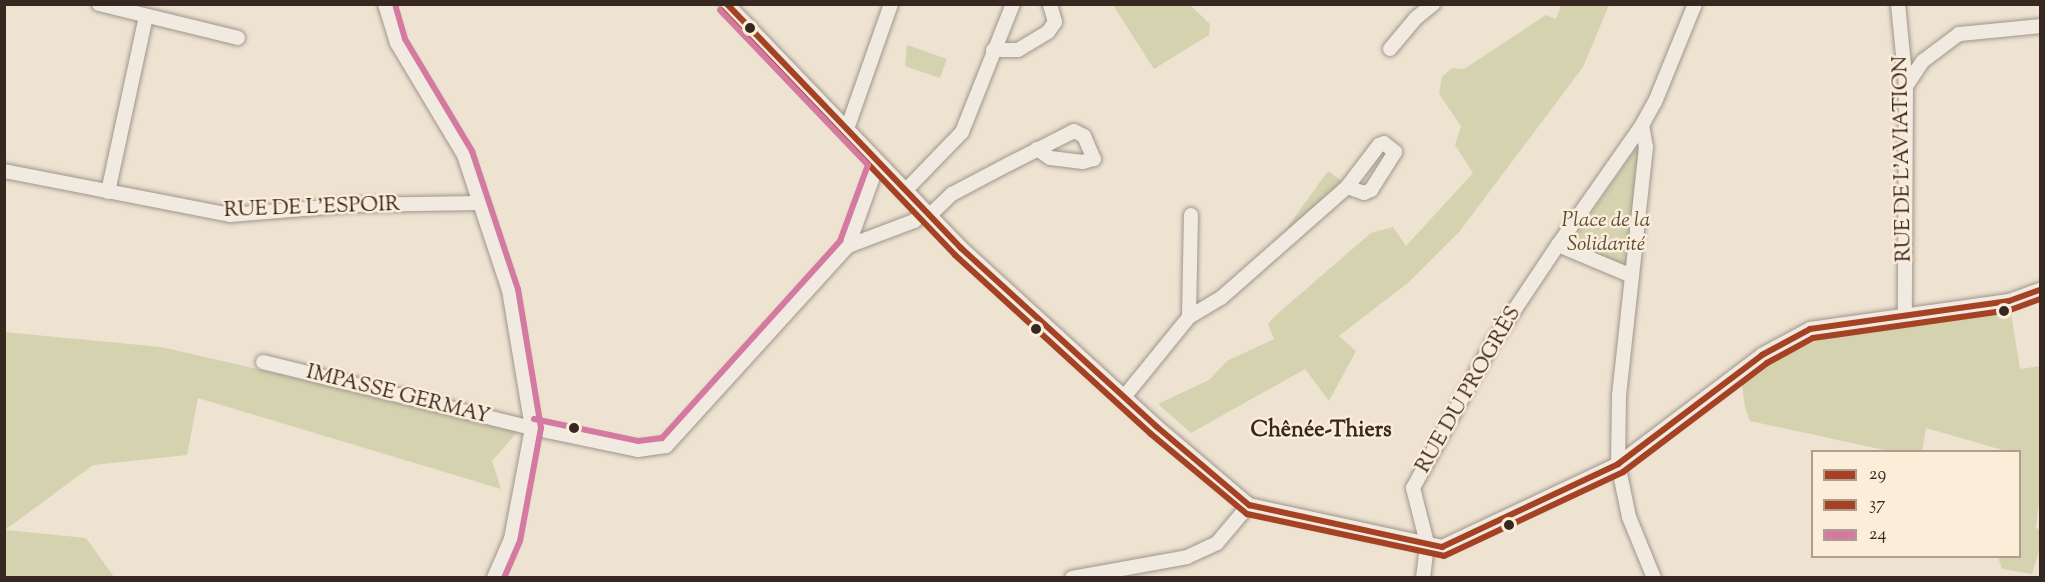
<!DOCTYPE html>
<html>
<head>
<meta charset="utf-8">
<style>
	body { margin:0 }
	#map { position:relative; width:2045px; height:582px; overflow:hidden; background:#eee2d1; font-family:"Sorts Mill Goudy",serif }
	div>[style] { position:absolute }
	.green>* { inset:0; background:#d4d2af }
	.roads { filter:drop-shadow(0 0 2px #9f968c) drop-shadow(0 0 2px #9f968c) }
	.minor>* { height:14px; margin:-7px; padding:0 7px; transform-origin:7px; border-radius:7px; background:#f1eae1 }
	.bus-1>* { height:6px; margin:-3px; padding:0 3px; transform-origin:3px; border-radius:3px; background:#a64224 }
	.bus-2>* { height:6px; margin:-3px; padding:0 3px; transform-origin:3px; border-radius:3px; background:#a64224 }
	.bus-3>* { height:6px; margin:-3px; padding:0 3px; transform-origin:3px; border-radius:3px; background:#d479a0 }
	.dots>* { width:16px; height:16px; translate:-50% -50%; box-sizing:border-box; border:3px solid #fcedd9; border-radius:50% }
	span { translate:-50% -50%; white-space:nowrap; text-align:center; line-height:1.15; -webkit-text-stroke:5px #fcedd9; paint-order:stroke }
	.street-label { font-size:21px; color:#372721 }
	.park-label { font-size:21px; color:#594e3e; font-style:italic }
	.neighbourhood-label { font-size:22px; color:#372721; font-weight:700 }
	.frame { position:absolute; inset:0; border:6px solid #372721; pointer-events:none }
	.legend { position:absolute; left:1811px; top:450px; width:210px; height:108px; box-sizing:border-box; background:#fcedd9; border:2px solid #ad9e8f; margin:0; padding:8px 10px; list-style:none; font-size:18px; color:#372721 }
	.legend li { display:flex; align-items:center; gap:12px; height:30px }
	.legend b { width:30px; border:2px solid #ad9e8f }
</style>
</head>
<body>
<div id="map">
	<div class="green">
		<i style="clip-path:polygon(1113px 5px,1190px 5px,1210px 24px,1209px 35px,1154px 69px)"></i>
		<i style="clip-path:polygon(1561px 5px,1609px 5px,1583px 67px,1460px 231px,1409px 282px,1339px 336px,1356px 351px,1329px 401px,1305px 369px,1191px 433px,1158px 404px,1209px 380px,1227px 361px,1274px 339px,1268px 324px,1276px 315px,1371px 233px,1393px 227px,1406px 246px,1473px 173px,1455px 145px,1461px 126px,1439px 94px,1442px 77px,1452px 68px,1464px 69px,1546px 15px,1556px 19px)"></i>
		<i style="clip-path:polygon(907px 45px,947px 59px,940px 78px,905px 66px)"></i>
		<i style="clip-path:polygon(1635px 149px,1639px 151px,1627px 264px,1623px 267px,1573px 245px,1572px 241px)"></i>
		<i style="clip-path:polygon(1328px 171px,1343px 182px,1281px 236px)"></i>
		<i style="clip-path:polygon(2011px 313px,2020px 369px,2040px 366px,2040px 492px,2036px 528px,2040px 530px,2040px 548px,2032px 574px,2002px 569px,1998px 557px,2020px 556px,2020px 452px,2006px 451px,1926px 428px,1922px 451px,1889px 451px,1750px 421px,1745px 408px,1742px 384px,1774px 361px,1827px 336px)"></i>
		<i style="clip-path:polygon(4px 332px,161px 347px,520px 429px,492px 461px,501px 489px,198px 398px,187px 455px,93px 465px,5px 530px)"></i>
		<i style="clip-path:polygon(5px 530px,86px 538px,114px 577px,5px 577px)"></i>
	</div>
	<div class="roads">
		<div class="minor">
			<i style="left:99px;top:4px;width:143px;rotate:13.7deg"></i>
			<i style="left:385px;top:4px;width:41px;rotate:72.9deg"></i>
			<i style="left:397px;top:43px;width:131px;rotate:59.1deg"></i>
			<i style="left:464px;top:155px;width:142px;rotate:71.6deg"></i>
			<i style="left:509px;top:290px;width:140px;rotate:80.5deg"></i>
			<i style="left:532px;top:428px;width:113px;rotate:100.7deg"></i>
			<i style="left:511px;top:539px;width:43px;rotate:113.6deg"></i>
			<i style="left:727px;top:4px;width:338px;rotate:46.2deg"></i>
			<i style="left:961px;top:248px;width:265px;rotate:42.4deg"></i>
			<i style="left:1157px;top:427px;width:121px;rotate:40.3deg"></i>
			<i style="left:1249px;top:505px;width:198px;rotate:12.3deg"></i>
			<i style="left:1442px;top:547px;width:195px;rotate:-25.2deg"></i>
			<i style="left:1618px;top:464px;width:181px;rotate:-37.1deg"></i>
			<i style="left:1762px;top:355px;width:55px;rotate:-28.4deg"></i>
			<i style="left:1810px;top:329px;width:201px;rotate:-8deg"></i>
			<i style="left:2009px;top:301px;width:33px;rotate:-20deg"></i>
			<i style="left:1898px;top:4px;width:82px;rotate:84.4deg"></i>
			<i style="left:1906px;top:86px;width:229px;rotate:90.3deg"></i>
			<i style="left:1390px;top:49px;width:40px;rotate:-50deg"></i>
			<i style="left:1416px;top:18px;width:22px;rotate:-39deg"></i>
			<i style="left:993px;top:50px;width:25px"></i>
			<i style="left:1018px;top:50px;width:35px;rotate:-31deg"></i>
			<i style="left:1048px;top:32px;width:12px;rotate:-55deg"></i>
			<i style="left:1055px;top:22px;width:19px;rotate:-106deg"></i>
			<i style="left:1906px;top:86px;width:30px;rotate:-56deg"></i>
			<i style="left:1923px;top:61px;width:45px;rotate:-36.9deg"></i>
			<i style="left:1959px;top:34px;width:81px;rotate:-5.6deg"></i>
			<i style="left:1642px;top:125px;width:26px;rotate:-61deg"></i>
			<i style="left:1655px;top:102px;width:106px;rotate:-67.8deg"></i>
			<i style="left:847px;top:129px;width:133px;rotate:-70.6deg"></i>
			<i style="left:4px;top:171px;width:230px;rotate:11deg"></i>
			<i style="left:230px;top:215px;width:122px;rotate:-4.7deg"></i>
			<i style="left:352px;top:205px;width:128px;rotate:-0.9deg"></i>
			<i style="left:905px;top:191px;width:82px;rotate:-46deg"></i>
			<i style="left:962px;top:132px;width:138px;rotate:-68.3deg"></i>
			<i style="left:108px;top:192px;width:180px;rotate:-77.8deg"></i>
			<i style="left:929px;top:216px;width:32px;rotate:-44deg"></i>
			<i style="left:952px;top:194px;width:64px;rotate:-27.8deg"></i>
			<i style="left:1009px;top:164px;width:68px;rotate:-26.9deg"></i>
			<i style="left:1070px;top:133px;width:4px;rotate:-27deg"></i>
			<i style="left:1074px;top:131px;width:11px;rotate:27deg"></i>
			<i style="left:1084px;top:136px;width:25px;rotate:67deg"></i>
			<i style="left:1094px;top:159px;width:11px;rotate:165deg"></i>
			<i style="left:1083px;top:162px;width:33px;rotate:-173deg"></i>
			<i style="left:1050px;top:158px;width:16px;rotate:-145deg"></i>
			<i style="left:848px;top:246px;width:71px;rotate:-20.7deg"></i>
			<i style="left:914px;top:221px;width:14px;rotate:-39deg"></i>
			<i style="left:1632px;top:276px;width:80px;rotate:-157.3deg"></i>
			<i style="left:1558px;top:245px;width:146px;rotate:-55deg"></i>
			<i style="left:1642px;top:125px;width:22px;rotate:80deg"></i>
			<i style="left:1646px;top:147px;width:83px;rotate:96.2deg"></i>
			<i style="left:1637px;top:230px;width:46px;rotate:96.2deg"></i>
			<i style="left:1632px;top:276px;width:120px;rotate:96.2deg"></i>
			<i style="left:1619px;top:395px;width:69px;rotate:90.8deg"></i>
			<i style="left:1618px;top:464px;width:54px;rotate:78.3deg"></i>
			<i style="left:1629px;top:517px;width:66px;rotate:67.7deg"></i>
			<i style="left:1189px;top:317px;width:102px;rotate:-88.9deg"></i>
			<i style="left:263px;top:362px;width:277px;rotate:13.8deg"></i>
			<i style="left:532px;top:428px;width:108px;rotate:11.7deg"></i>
			<i style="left:638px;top:450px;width:28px;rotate:-8deg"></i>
			<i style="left:666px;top:446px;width:270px;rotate:-47.7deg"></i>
			<i style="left:848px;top:246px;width:88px;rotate:-70.1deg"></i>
			<i style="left:1124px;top:397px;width:103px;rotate:-50.9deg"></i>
			<i style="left:1189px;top:317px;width:37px;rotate:-31deg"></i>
			<i style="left:1221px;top:298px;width:168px;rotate:-41.4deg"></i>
			<i style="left:1347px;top:187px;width:18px;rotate:19deg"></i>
			<i style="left:1364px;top:193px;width:8px;rotate:-23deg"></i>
			<i style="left:1371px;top:190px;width:45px;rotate:-57.7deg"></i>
			<i style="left:1395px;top:152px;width:14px;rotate:-141deg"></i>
			<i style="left:1384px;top:143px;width:5px;rotate:158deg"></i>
			<i style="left:1379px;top:145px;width:53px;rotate:127.3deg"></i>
			<i style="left:1072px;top:578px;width:117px;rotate:-10.3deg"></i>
			<i style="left:1187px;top:557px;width:33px;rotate:-25deg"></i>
			<i style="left:1217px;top:543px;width:50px;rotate:-49.9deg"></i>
			<i style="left:1423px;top:578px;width:35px;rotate:-83deg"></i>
			<i style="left:1427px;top:543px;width:57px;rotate:-104.3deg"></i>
			<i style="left:1413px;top:488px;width:166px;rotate:-61.3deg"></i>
			<i style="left:1493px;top:342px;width:117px;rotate:-56.2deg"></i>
		</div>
	</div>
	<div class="bus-1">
		<i style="left:727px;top:4px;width:338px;rotate:46.2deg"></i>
		<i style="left:961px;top:248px;width:265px;rotate:42.4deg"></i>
		<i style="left:1157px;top:427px;width:121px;rotate:40.3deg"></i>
		<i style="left:1249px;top:505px;width:198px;rotate:12.3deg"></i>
		<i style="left:1442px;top:547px;width:195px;rotate:-25.2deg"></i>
		<i style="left:1618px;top:464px;width:181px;rotate:-37.1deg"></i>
		<i style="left:1762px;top:355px;width:55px;rotate:-28.4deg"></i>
		<i style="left:1810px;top:329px;width:201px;rotate:-8deg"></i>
		<i style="left:2009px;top:301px;width:33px;rotate:-20deg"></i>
	</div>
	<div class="bus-2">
		<i style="left:721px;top:10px;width:339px;rotate:46.3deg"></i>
		<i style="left:955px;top:255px;width:265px;rotate:42.4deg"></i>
		<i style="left:1151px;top:434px;width:125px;rotate:39.8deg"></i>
		<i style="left:1247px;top:514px;width:201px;rotate:12deg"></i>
		<i style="left:1444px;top:556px;width:198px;rotate:-25.1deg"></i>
		<i style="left:1623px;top:472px;width:181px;rotate:-37.1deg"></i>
		<i style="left:1767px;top:363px;width:52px;rotate:-28.5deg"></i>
		<i style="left:1813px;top:338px;width:199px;rotate:-8.1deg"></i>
		<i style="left:2010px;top:310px;width:32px;rotate:-20deg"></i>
	</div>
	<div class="bus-3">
		<i style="left:395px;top:4px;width:36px;rotate:74deg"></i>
		<i style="left:405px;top:39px;width:131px;rotate:59.1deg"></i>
		<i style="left:472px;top:151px;width:145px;rotate:71.6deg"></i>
		<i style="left:518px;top:289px;width:141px;rotate:80.6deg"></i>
		<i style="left:541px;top:428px;width:115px;rotate:100.5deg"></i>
		<i style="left:520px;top:541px;width:40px;rotate:113.4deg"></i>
		<i style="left:534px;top:419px;width:106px;rotate:11.9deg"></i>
		<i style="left:638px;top:441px;width:24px;rotate:-7deg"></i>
		<i style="left:662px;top:438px;width:266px;rotate:-47.9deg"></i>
		<i style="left:840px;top:241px;width:81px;rotate:-69.8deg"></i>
		<i style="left:868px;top:165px;width:214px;rotate:-133.7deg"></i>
	</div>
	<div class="dots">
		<i style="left:750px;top:28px;background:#372721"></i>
		<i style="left:2004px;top:311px;background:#372721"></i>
		<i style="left:1036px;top:329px;background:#372721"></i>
		<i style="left:574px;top:428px;background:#372721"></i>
		<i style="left:1509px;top:525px;background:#372721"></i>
	</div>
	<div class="street-label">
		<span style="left:1903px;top:159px;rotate:-91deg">RUE DE L'AVIATION</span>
		<span style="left:312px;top:208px;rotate:-2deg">RUE DE L'ESPOIR</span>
		<span style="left:1469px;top:390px;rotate:-60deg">RUE DU PROGRÈS</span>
		<span style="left:398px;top:395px;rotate:14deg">IMPASSE GERMAY</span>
	</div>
	<div class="park-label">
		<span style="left:1606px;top:233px">Place de la<br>Solidarité</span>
	</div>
	<div class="neighbourhood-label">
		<span style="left:1321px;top:432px">Chênée-Thiers</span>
	</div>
	<div class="frame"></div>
	<ul class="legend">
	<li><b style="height:8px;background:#a64224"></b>29</li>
	<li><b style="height:8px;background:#a64224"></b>37</li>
	<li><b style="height:8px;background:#d479a0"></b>24</li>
	</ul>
</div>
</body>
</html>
